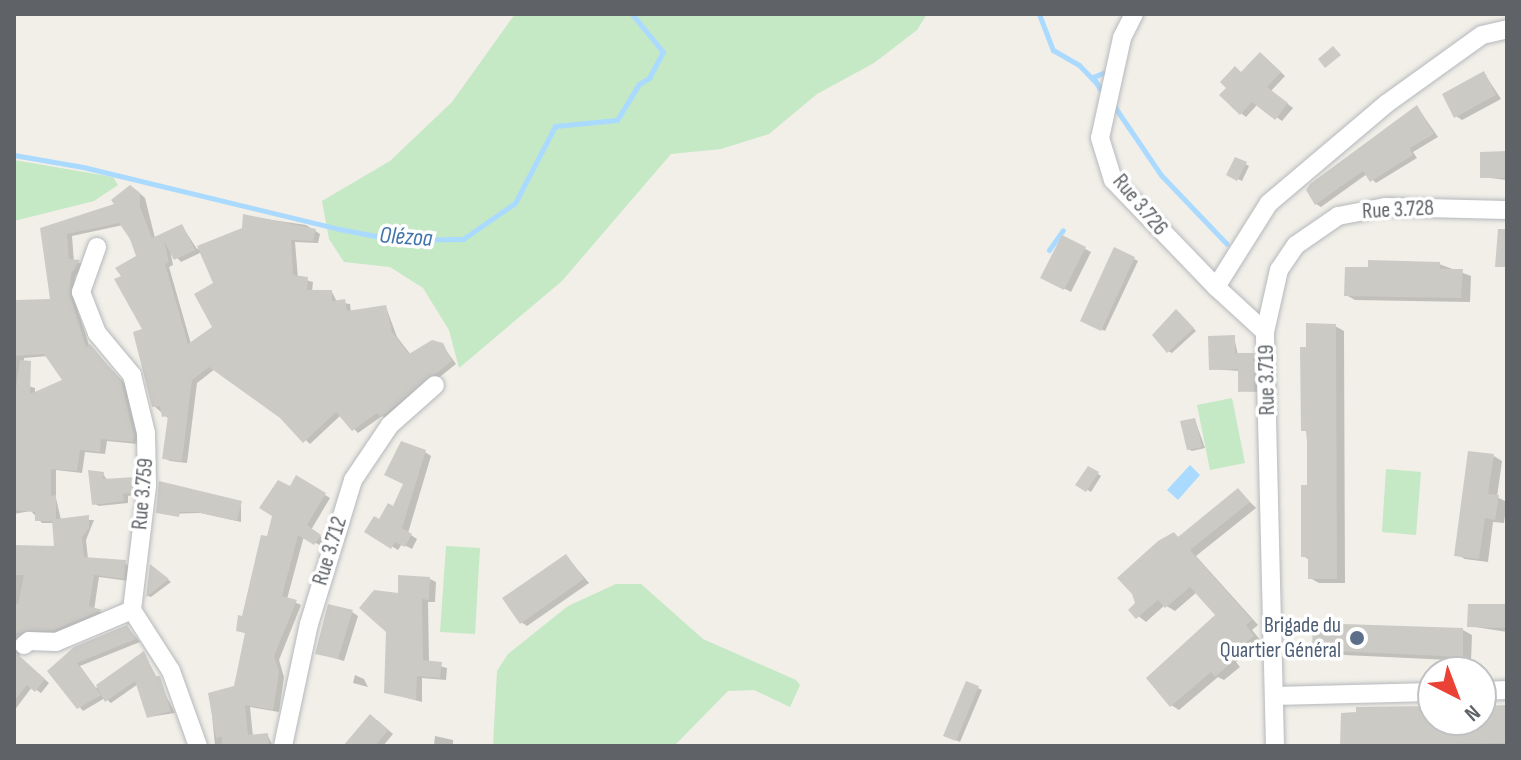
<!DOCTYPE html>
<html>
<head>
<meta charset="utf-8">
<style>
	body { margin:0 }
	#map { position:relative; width:1521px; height:760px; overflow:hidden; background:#f1efe8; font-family:"Sofia Sans Condensed",sans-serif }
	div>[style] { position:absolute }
	.green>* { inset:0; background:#c5e8c5 }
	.water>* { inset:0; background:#aadaff }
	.shadow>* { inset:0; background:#0003 }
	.stream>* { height:5px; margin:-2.5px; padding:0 2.5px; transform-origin:2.5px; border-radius:2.5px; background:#aadaff }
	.building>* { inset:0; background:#cccac5 }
	.roads { filter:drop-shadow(0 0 2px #b5b8bc) drop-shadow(0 0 2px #b5b8bc) }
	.minor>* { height:18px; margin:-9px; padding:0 9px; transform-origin:9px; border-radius:9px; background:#fff }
	.dots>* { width:22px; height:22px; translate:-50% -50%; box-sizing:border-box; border:4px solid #fff; border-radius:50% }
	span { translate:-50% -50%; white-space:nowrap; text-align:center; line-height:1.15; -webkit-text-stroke:7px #fff; paint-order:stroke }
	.street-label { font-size:22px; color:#5f6368 }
	.service-label { font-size:22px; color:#4e5e75 }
	.right { translate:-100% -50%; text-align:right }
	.water-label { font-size:24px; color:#4174aa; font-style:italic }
	.frame { position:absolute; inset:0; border:16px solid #5f6368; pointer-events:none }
	.north { position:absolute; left:1417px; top:656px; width:80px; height:80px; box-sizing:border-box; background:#fff; border:2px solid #bfc1c3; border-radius:50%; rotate:138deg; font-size:22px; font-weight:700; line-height:32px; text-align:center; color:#5f6368 }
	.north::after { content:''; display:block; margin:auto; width:28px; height:36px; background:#ea4335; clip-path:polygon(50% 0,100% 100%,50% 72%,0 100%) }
</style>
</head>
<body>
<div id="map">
	<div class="green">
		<i style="clip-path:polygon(515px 14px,927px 14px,917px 30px,874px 63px,817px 94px,769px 134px,721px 149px,671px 154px,562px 281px,459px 368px,449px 330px,423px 288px,390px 267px,344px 262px,329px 239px,322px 201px,390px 161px,452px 102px)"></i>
		<i style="clip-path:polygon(14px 160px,113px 177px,118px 185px,94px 201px,14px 221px)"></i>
		<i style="clip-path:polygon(1232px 398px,1245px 463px,1210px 470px,1197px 405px)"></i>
		<i style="clip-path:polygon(1386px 469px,1421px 472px,1416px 535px,1382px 532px)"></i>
		<i style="clip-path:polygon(446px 546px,480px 548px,475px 634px,440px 632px)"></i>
		<i style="clip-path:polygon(616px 584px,641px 584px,703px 639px,796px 680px,800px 685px,790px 707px,754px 690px,728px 691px,674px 746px,493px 746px,497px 671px,508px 654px,568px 606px)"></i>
	</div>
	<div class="water">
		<i style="clip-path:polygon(1190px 465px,1200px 475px,1178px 500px,1167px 490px)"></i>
	</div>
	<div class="shadow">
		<i style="clip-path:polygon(1266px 58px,1285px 76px,1271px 91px,1293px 108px,1282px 121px,1258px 104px,1246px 117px,1241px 113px)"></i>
		<i style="clip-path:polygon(1484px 73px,1501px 99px,1462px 120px,1456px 116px)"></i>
		<i style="clip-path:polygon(1418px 108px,1438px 137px,1413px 152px,1417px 158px,1376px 183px,1367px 174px,1321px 207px,1316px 204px,1308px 191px)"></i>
		<i style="clip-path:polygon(1507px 153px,1507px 180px,1482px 177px)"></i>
		<i style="clip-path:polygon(1236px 159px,1249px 166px,1242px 181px,1228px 174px)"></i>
		<i style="clip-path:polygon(evenodd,136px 190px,145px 198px,155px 238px,182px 226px,197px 249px,244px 230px,245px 216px,306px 225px,320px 234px,318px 243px,295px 242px,298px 278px,313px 282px,312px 292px,332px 292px,337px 302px,350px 304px,351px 312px,386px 307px,397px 337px,411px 355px,442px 345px,456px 364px,387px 419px,382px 416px,358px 433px,341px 415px,310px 444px,281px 416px,215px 369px,197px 383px,187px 463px,170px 461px,164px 458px,169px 419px,154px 406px,145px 330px,124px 276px,139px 257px,123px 225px,72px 236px,74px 262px,84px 264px,75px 277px,74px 299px,89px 345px,126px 385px,139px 439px,138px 444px,107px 441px,105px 454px,85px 452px,82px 473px,56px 470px,56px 498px,61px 520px,94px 520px,86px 540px,88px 559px,131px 565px,129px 581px,99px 577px,94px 610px,105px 613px,60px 632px,28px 633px,18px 643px,20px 658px,49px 683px,41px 693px,32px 687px,14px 711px,16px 547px,56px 548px,54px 523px,42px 523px,31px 511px,14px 514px,14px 337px,19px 338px,53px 300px,42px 229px,117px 205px,136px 190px,170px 250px,181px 262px,202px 252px,216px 284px,215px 327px,191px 344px,169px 267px,173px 265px,170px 250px,136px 190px,48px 356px,65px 380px,35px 394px,35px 388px,25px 385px,24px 358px,48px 356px)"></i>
		<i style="clip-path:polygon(1063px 237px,1091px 252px,1071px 292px,1043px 277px)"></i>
		<i style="clip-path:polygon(1115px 249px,1138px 261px,1105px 331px,1082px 320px)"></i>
		<i style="clip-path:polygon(1439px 264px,1471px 276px,1470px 302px,1355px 300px,1346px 295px)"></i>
		<i style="clip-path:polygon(1177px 311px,1196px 331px,1172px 353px,1168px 351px)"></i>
		<i style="clip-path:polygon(1335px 326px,1344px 331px,1345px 583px,1319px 583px,1310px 578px,1310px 560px,1303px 556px,1309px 487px,1309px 433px,1303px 430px,1308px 349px)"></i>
		<i style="clip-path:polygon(1234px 337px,1238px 355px,1257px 357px,1258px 392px,1240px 391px,1240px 371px,1211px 369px)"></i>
		<i style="clip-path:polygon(1195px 420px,1205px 448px,1192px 451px,1188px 449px)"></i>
		<i style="clip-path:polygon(425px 452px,431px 456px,408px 533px,417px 539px,412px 549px,402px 544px,398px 550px,367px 532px,394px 509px)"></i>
		<i style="clip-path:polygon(1494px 456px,1502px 461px,1497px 497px,1507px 502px,1504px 523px,1493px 522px,1488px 562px,1465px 559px,1456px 554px)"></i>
		<i style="clip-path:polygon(1089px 468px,1101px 476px,1091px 492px,1078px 484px)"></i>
		<i style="clip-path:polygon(103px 474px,108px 481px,134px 480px,140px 482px,139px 494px,128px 496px,128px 503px,99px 506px,93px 503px)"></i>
		<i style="clip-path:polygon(297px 478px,330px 498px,311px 530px,326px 540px,321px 546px,304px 536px,287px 599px,301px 605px,279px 660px,284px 677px,279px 712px,250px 707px,253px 737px,268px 736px,273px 746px,215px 746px,210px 694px,235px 687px,247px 634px,238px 630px,269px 538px)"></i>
		<i style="clip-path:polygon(1239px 491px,1256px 508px,1196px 556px,1258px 625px,1252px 630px,1261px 641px,1236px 662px,1240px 667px,1224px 680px,1218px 677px,1179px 710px,1171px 705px,1218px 616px,1197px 592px,1175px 611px,1165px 605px,1146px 622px,1131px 610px,1174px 534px,1180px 538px)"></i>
		<i style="clip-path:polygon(241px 503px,241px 522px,201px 513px,162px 514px)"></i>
		<i style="clip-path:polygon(566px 556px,589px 583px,527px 626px,521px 622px)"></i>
		<i style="clip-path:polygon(151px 567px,171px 582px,151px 597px,148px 596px)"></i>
		<i style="clip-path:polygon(430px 579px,436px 582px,435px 602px,428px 602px,429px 663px,447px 668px,446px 680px,422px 678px,422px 702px,386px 692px,400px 595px)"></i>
		<i style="clip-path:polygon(1507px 606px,1507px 632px,1469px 626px)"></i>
		<i style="clip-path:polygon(352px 612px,358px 616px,344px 661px,317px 653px)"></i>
		<i style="clip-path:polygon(127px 627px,140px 642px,80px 666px,96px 688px,144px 653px,175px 713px,149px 717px,138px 684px,111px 703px,105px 698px,83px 711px,50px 671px)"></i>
		<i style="clip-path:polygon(1463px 630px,1472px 635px,1471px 661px,1323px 654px,1314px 649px)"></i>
		<i style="clip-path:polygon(355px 675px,364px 679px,368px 687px,353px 683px)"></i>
		<i style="clip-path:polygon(967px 683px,982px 690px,960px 742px,949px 737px)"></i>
		<i style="clip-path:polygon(1433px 708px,1433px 720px,1481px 720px,1481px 708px,1507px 708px,1507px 746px,1342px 746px,1341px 719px)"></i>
		<i style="clip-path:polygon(377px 720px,393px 734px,383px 746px,346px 746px)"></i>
		<i style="clip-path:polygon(435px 736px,453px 740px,453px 746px,434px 746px)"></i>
	</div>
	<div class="stream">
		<i style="left:1039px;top:14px;width:39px;rotate:69deg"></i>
		<i style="left:1053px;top:50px;width:30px;rotate:30deg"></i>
		<i style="left:1079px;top:65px;width:36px;rotate:46deg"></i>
		<i style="left:1100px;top:89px;width:14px;rotate:-120deg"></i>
		<i style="left:1093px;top:77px;width:11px;rotate:-22deg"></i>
		<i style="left:1112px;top:103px;width:87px;rotate:55.8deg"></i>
		<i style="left:1161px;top:175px;width:95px;rotate:46.3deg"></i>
		<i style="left:14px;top:155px;width:70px;rotate:9.9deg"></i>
		<i style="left:83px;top:167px;width:263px;rotate:13.6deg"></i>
		<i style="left:339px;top:229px;width:59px;rotate:10.7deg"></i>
		<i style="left:397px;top:240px;width:66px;rotate:-0.9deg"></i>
		<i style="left:463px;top:239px;width:63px;rotate:-34.7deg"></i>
		<i style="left:515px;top:203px;width:87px;rotate:-62.5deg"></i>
		<i style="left:555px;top:126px;width:62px;rotate:-5.5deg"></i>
		<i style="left:617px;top:120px;width:42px;rotate:-58.6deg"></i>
		<i style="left:639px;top:84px;width:12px;rotate:-31deg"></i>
		<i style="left:649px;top:78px;width:30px;rotate:-62deg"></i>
		<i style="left:663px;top:52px;width:49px;rotate:-129.2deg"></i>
		<i style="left:1049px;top:250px;width:24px;rotate:-55deg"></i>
	</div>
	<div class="building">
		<i style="clip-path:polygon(1333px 46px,1341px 55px,1325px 68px,1318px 59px)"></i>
		<i style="clip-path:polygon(1260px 52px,1281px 72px,1267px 87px,1288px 103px,1275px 120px,1252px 102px,1240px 115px,1219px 95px,1226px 88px,1220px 82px,1235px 66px,1241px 72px)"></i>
		<i style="clip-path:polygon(1484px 71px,1496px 95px,1454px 118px,1442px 94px)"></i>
		<i style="clip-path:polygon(1417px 105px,1434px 134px,1410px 148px,1413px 155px,1370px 182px,1363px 171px,1315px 205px,1306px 190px,1310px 184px)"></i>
		<i style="clip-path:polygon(1507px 151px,1507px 178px,1480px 178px,1480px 152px)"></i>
		<i style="clip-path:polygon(1235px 157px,1247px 162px,1237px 181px,1226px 175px)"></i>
		<i style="clip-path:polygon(130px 185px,140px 193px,140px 207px,152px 238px,182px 224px,195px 250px,174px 260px,164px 241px,169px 262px,165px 264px,188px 344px,212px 327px,194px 294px,213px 283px,197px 246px,242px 228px,243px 214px,316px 229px,313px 241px,291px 240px,293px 275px,308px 277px,307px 290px,332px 290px,332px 301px,345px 299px,347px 311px,386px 305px,392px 332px,409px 354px,432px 340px,443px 343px,452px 361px,381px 417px,377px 413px,352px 431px,336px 412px,303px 443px,280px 418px,209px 367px,192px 380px,182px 461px,162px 459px,168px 416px,162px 417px,160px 406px,152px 407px,133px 332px,142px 329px,114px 279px,121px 276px,115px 268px,136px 256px,130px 239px,119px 223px,67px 234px,69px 259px,80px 260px,71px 274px,70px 295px,86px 347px,90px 344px,121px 381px,134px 435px,133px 442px,101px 439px,100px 452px,80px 450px,77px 471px,51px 469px,51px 496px,56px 495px,56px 519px,89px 515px,89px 528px,82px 537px,84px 557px,126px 560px,124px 579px,94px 575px,89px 606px,102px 610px,54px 630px,14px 633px,14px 603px,18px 604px,24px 575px,15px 575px,14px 545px,54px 546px,52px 521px,35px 521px,35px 512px,14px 510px,14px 402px,20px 360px,31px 361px,30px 394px,62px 380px,44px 354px,14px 356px,16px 300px,50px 299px,40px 228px,114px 204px,111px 200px)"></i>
		<i style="clip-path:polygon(1498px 229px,1507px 229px,1507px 267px,1495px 267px)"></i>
		<i style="clip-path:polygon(1062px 235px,1086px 247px,1064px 290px,1040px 278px)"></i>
		<i style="clip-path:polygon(1114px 247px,1135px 257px,1101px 331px,1080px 321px)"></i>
		<i style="clip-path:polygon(1368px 260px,1440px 262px,1440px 269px,1463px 269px,1461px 298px,1344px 296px,1345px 267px,1368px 267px)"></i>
		<i style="clip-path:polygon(1176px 309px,1194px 328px,1167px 353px,1152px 335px)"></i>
		<i style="clip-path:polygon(1306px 323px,1336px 324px,1337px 579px,1308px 579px,1308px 557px,1301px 557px,1301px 485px,1307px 485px,1307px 442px,1306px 431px,1301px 431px,1300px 347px,1306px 347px)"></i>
		<i style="clip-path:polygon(1235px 335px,1235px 353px,1254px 353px,1254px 391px,1238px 392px,1238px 369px,1209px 370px,1208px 336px)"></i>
		<i style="clip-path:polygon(1195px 418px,1202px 447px,1187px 450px,1180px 421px)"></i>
		<i style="clip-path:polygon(401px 441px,426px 450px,402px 528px,412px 534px,405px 547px,395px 542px,391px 549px,364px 532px,374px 516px,379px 519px,388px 503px,393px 506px,403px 484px,384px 475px)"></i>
		<i style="clip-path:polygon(1468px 451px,1494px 454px,1488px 494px,1499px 495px,1495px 520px,1485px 518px,1479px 559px,1454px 556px)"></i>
		<i style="clip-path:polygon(1088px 466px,1099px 472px,1086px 492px,1075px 485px)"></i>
		<i style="clip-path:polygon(88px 470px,104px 472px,103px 479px,135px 477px,134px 492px,123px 494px,124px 501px,92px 505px)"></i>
		<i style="clip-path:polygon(296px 475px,326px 493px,307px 525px,321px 535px,314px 545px,298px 535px,282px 596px,297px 600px,274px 656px,279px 672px,273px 710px,245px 705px,248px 735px,268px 733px,269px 746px,222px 746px,222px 737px,216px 738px,208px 693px,234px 686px,245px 633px,236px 631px,238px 615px,242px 616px,261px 535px,267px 536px,272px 516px,259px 508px,278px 480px,290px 486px)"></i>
		<i style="clip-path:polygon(159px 481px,242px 501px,237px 521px,196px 512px,180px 512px,179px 517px,156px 513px)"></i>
		<i style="clip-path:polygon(1238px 488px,1250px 502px,1190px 550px,1252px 620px,1246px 625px,1254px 636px,1229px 657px,1233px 661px,1215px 677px,1211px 672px,1170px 707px,1146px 678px,1215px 615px,1190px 587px,1165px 608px,1158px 600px,1136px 619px,1128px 610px,1135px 603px,1132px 594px,1117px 578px,1158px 541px,1174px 532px,1178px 537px)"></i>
		<i style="clip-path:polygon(566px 554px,584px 579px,520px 624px,502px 598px)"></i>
		<i style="clip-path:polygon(150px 564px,169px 579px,146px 597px)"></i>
		<i style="clip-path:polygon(398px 575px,430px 577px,429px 600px,422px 599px,423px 660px,442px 662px,440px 678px,417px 676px,416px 700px,384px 693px,386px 632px,359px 608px,374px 590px,398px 593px)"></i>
		<i style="clip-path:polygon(328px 604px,353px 610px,338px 659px,315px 654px)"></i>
		<i style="clip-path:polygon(1468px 604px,1507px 604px,1507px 628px,1467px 627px)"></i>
		<i style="clip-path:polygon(1313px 623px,1463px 628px,1463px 657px,1312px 650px)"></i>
		<i style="clip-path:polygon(127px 625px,136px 639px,77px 663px,101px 695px,77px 709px,47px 671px,74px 647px)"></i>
		<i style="clip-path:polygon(14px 651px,45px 679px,35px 692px,27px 685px,14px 701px)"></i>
		<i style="clip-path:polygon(144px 651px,155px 676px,160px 676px,171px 711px,147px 718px,135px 681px,105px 702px,96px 685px)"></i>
		<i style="clip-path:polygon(966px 681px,979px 686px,956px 741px,943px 736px)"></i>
		<i style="clip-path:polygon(1507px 705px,1507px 743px,1340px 746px,1341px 713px,1356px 712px,1356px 707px,1433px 706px,1433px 720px,1481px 720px,1481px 706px)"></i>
		<i style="clip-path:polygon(370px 714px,388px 730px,375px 746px,343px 746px)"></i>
	</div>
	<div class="roads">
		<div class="minor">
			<i style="left:1134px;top:14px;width:27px;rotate:117deg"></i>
			<i style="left:1122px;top:38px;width:102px;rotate:102.4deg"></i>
			<i style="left:1100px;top:138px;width:44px;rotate:72.8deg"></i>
			<i style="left:1113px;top:180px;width:149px;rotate:46.1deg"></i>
			<i style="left:97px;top:247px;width:48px;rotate:109.6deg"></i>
			<i style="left:81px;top:292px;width:44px;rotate:68.7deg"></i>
			<i style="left:97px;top:333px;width:55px;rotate:50.2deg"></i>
			<i style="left:132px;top:375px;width:60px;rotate:76.4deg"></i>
			<i style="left:146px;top:433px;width:53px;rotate:88.9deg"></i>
			<i style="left:147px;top:486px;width:125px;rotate:96.9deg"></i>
			<i style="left:132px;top:610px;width:72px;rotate:57.4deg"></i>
			<i style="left:171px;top:671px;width:80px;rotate:70.2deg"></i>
			<i style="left:1265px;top:332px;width:64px;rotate:-77.3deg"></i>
			<i style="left:1279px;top:270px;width:30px;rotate:-56deg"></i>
			<i style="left:1296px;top:245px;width:51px;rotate:-34.6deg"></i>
			<i style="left:1338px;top:216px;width:48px;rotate:-10.8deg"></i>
			<i style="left:1385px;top:207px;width:122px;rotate:1.4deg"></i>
			<i style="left:24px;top:645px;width:6px;rotate:-39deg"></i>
			<i style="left:29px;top:641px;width:27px;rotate:2deg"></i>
			<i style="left:56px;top:642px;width:82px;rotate:-22.8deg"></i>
			<i style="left:1481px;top:691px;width:26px;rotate:-2deg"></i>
			<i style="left:1274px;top:696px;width:159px;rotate:-1.4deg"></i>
			<i style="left:283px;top:746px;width:125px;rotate:-78deg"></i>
			<i style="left:309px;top:624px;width:151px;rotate:-73deg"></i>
			<i style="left:353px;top:480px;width:66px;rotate:-56.1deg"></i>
			<i style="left:390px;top:425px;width:60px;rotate:-41.6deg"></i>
			<i style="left:1275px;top:746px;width:414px;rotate:-91.4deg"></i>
			<i style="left:1265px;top:332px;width:67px;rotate:-137.4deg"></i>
			<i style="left:1216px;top:287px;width:99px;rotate:-57.8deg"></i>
			<i style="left:1269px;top:203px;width:153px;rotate:-40.2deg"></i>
			<i style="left:1386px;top:104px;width:118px;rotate:-35.7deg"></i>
			<i style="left:1482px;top:35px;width:26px;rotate:-13deg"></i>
		</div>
	</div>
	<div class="dots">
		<i style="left:1357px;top:638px;background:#5c6f8a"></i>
	</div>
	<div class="street-label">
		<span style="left:1140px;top:205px;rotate:50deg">Rue 3.726</span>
		<span style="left:1398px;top:210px;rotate:-3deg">Rue 3.728</span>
		<span style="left:1267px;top:380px;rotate:-91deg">Rue 3.719</span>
		<span style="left:143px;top:494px;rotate:-85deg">Rue 3.759</span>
		<span style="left:330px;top:551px;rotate:-73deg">Rue 3.712</span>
	</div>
	<div class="service-label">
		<span class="right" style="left:1341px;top:638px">Brigade du<br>Quartier Général</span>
	</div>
	<div class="water-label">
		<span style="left:406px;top:237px;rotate:4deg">Olézoa</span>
	</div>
	<div class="frame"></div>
	<div class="north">N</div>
</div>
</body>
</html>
